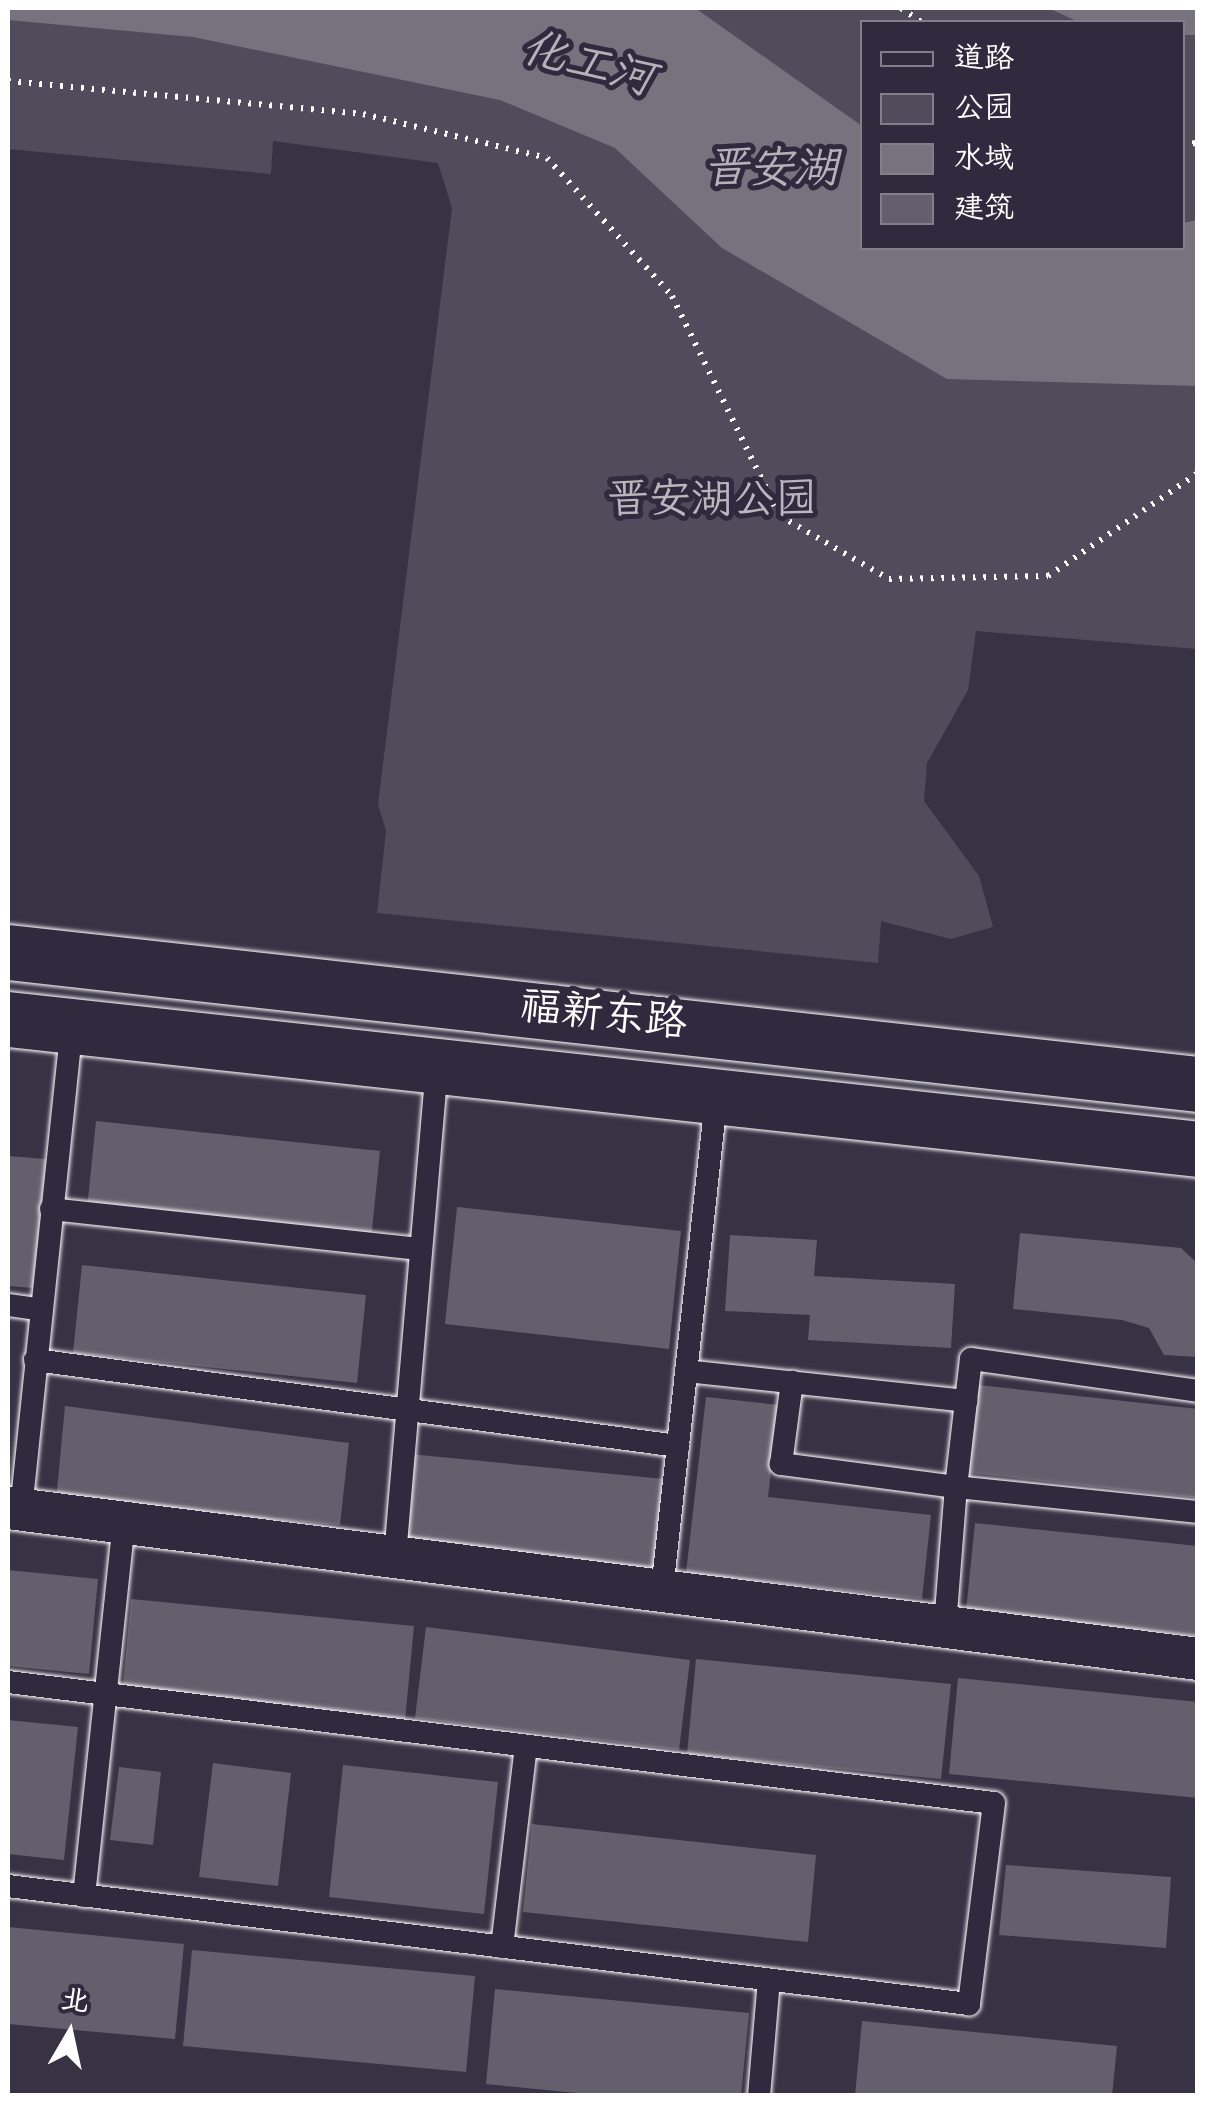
<!DOCTYPE html>
<html>
<head>
<meta charset="utf-8">
<style>
	body { margin:0 }
	#map { position:relative; width:1205px; height:2103px; overflow:hidden; background:#373345; font-family:"Indie Flower","LXGW WenKai TC",sans-serif }
	div>[style] { position:absolute }
	.green>* { inset:0; background:#514c5c }
	.water>* { inset:0; background:#76737f }
	.building>* { inset:0; background:#635f6d }
	.path>* { height:6px; margin-top:-3px; transform-origin:0; background:repeating-linear-gradient(90deg,#fff 0 2.5px,transparent 0 10.5px) }
	.roads { filter:drop-shadow(0 0 2px #fff) drop-shadow(0 0 2px #fff) }
	.service>* { height:22px; margin:-11px; padding:0 11px; transform-origin:11px; border-radius:11px; background:#2f2a3d }
	.minor>* { height:42px; margin:-21px; padding:0 21px; transform-origin:21px; border-radius:21px; background:#2f2a3d }
	.primary>* { height:55px; margin:-27.5px; padding:0 27.5px; transform-origin:27.5px; border-radius:27.5px; background:#2f2a3d }
	span { translate:-50% -50%; white-space:nowrap; text-align:center; line-height:1.15; -webkit-text-stroke:10px #2f2a3d; paint-order:stroke }
	.park-label { font-size:42px; color:#b9b7be }
	.street-label { font-size:42px; color:#fff }
	.water-label { font-size:45px; color:#b4b2b9; font-style:italic }
	.frame { position:absolute; inset:0; border:10px solid #fff; pointer-events:none }
	.legend { position:absolute; left:860px; top:20px; width:325px; height:230px; box-sizing:border-box; background:#2f2a3d; border:2px solid #827f8b; margin:0; padding:12px 18px; list-style:none; font-size:30px; color:#fff }
	.legend li { display:flex; align-items:center; gap:20px; height:50px }
	.legend b { width:50px; border:2px solid #827f8b }
	.north { position:absolute; left:20px; top:1983px; width:100px; height:100px; -webkit-text-stroke:8px #2f2a3d; paint-order:stroke; rotate:9deg; font-size:28px; font-weight:700; line-height:40px; text-align:center; color:#fff }
	.north::after { content:''; display:block; margin:auto; width:35px; height:45px; background:#fff; clip-path:polygon(50% 0,100% 100%,50% 72%,0 100%) }
</style>
</head>
<body>
<div id="map">
	<div class="green">
		<i style="clip-path:polygon(evenodd,8px 8px,1197px 8px,1197px 649px,976px 631px,968px 690px,927px 763px,924px 801px,979px 876px,993px 927px,951px 939px,881px 921px,878px 963px,377px 913px,386px 831px,378px 804px,452px 208px,438px 163px,273px 141px,271px 174px,8px 149px,8px 8px,862px 22px,1182px 22px,1182px 248px,862px 248px,862px 22px)"></i>
	</div>
	<div class="water">
		<i style="clip-path:polygon(8px 8px,695px 8px,862px 126px,862px 248px,1182px 248px,1183px 223px,1197px 220px,1197px 386px,947px 379px,722px 248px,615px 148px,500px 100px,193px 37px,8px 20px)"></i>
		<i style="clip-path:polygon(1048px 8px,1197px 8px,1197px 35px,1183px 35px,1182px 22px,1079px 22px)"></i>
	</div>
	<div class="building">
		<i style="clip-path:polygon(96px 1121px,380px 1151px,371px 1240px,87px 1209px)"></i>
		<i style="clip-path:polygon(8px 1156px,46px 1159px,33px 1288px,8px 1286px)"></i>
		<i style="clip-path:polygon(457px 1207px,681px 1231px,669px 1349px,445px 1324px)"></i>
		<i style="clip-path:polygon(1020px 1233px,1181px 1248px,1198px 1264px,1198px 1357px,1164px 1355px,1149px 1328px,1122px 1320px,1013px 1309px)"></i>
		<i style="clip-path:polygon(730px 1235px,817px 1240px,814px 1276px,955px 1284px,951px 1348px,808px 1340px,810px 1315px,725px 1311px)"></i>
		<i style="clip-path:polygon(82px 1265px,366px 1295px,357px 1383px,73px 1353px)"></i>
		<i style="clip-path:polygon(978px 1385px,1198px 1409px,1198px 1498px,969px 1473px)"></i>
		<i style="clip-path:polygon(706px 1397px,779px 1405px,768px 1497px,931px 1515px,922px 1599px,686px 1573px)"></i>
		<i style="clip-path:polygon(65px 1406px,349px 1443px,340px 1525px,56px 1501px)"></i>
		<i style="clip-path:polygon(410px 1454px,664px 1479px,655px 1573px,400px 1549px)"></i>
		<i style="clip-path:polygon(975px 1523px,1198px 1546px,1198px 1636px,966px 1611px)"></i>
		<i style="clip-path:polygon(8px 1570px,98px 1579px,89px 1674px,8px 1666px)"></i>
		<i style="clip-path:polygon(131px 1599px,414px 1626px,405px 1721px,122px 1695px)"></i>
		<i style="clip-path:polygon(426px 1627px,690px 1660px,679px 1750px,415px 1718px)"></i>
		<i style="clip-path:polygon(696px 1659px,951px 1684px,941px 1779px,687px 1754px)"></i>
		<i style="clip-path:polygon(958px 1678px,1198px 1702px,1198px 1798px,949px 1774px)"></i>
		<i style="clip-path:polygon(8px 1720px,78px 1727px,64px 1860px,8px 1854px)"></i>
		<i style="clip-path:polygon(213px 1763px,291px 1773px,278px 1886px,199px 1877px)"></i>
		<i style="clip-path:polygon(343px 1765px,498px 1782px,484px 1914px,329px 1897px)"></i>
		<i style="clip-path:polygon(119px 1767px,161px 1772px,153px 1845px,110px 1840px)"></i>
		<i style="clip-path:polygon(532px 1824px,816px 1855px,808px 1942px,523px 1912px)"></i>
		<i style="clip-path:polygon(1006px 1865px,1171px 1877px,1166px 1948px,999px 1935px)"></i>
		<i style="clip-path:polygon(8px 1927px,184px 1944px,175px 2039px,8px 2024px)"></i>
		<i style="clip-path:polygon(192px 1950px,475px 1976px,466px 2072px,183px 2046px)"></i>
		<i style="clip-path:polygon(495px 1989px,749px 2013px,741px 2096px,607px 2096px,486px 2084px)"></i>
		<i style="clip-path:polygon(862px 2021px,1117px 2046px,1112px 2096px,855px 2096px)"></i>
	</div>
	<div class="path">
		<i style="left:901px;top:8px;width:24px;rotate:35deg"></i>
		<i style="left:8px;top:81px;width:357px;rotate:5.3deg"></i>
		<i style="left:363px;top:114px;width:189px;rotate:13.4deg"></i>
		<i style="left:547px;top:158px;width:186px;rotate:47.8deg"></i>
		<i style="left:672px;top:296px;width:245px;rotate:63.9deg"></i>
		<i style="left:780px;top:516px;width:126px;rotate:30deg"></i>
		<i style="left:889px;top:579px;width:159px;rotate:-1.1deg"></i>
		<i style="left:1048px;top:576px;width:182px;rotate:-34.5deg"></i>
		<i style="left:1182px;top:144px;width:16px;rotate:-4deg"></i>
	</div>
	<div class="roads">
		<div class="service">
			<i style="left:51px;top:1209px;width:371px;rotate:6.2deg"></i>
			<i style="left:8px;top:1305px;width:34px;rotate:8deg"></i>
			<i style="left:35px;top:1360px;width:649px;rotate:7.62deg"></i>
			<i style="left:686px;top:1371px;width:282px;rotate:6.1deg"></i>
			<i style="left:966px;top:1401px;width:87px;rotate:96.6deg"></i>
			<i style="left:956px;top:1487px;width:177px;rotate:-172.5deg"></i>
			<i style="left:781px;top:1464px;width:83px;rotate:-82.4deg"></i>
			<i style="left:966px;top:1401px;width:42px;rotate:-83.2deg"></i>
			<i style="left:971px;top:1359px;width:229px;rotate:8deg"></i>
			<i style="left:21px;top:1510px;width:486px;rotate:-84deg"></i>
			<i style="left:395px;top:1556px;width:487px;rotate:-85.1deg"></i>
			<i style="left:662px;top:1590px;width:494px;rotate:-83.7deg"></i>
			<i style="left:945px;top:1626px;width:139px;rotate:-85.5deg"></i>
			<i style="left:956px;top:1487px;width:243px;rotate:5.9deg"></i>
			<i style="left:8px;top:1682px;width:993px;rotate:7deg"></i>
			<i style="left:994px;top:1803px;width:203px;rotate:97.1deg"></i>
			<i style="left:969px;top:2004px;width:968px;rotate:-173deg"></i>
			<i style="left:84px;top:1896px;width:375px;rotate:-83.9deg"></i>
			<i style="left:502px;top:1947px;width:202px;rotate:-83.2deg"></i>
			<i style="left:759px;top:2096px;width:116px;rotate:-85.1deg"></i>
		</div>
		<div class="minor">
			<i style="left:8px;top:1508px;width:1200px;rotate:7.23deg"></i>
		</div>
		<div class="primary">
			<i style="left:8px;top:952px;width:1197px;rotate:6.33deg"></i>
			<i style="left:8px;top:1019px;width:1197px;rotate:6.23deg"></i>
		</div>
	</div>
	<div class="park-label">
		<span style="left:712px;top:502px">晋安湖公园</span>
	</div>
	<div class="street-label">
		<span style="left:603px;top:1017px;rotate:6deg">福新东路</span>
	</div>
	<div class="water-label">
		<span style="left:587px;top:67px;rotate:15deg">化工河</span>
		<span style="left:771px;top:172px">晋安湖</span>
	</div>
	<div class="frame"></div>
	<ul class="legend">
	<li><b style="height:12px;background:#2f2a3d"></b>道路</li>
	<li><b style="height:28px;background:#514c5c"></b>公园</li>
	<li><b style="height:28px;background:#76737f"></b>水域</li>
	<li><b style="height:28px;background:#635f6d"></b>建筑</li>
	</ul>
	<div class="north">北</div>
</div>
</body>
</html>
